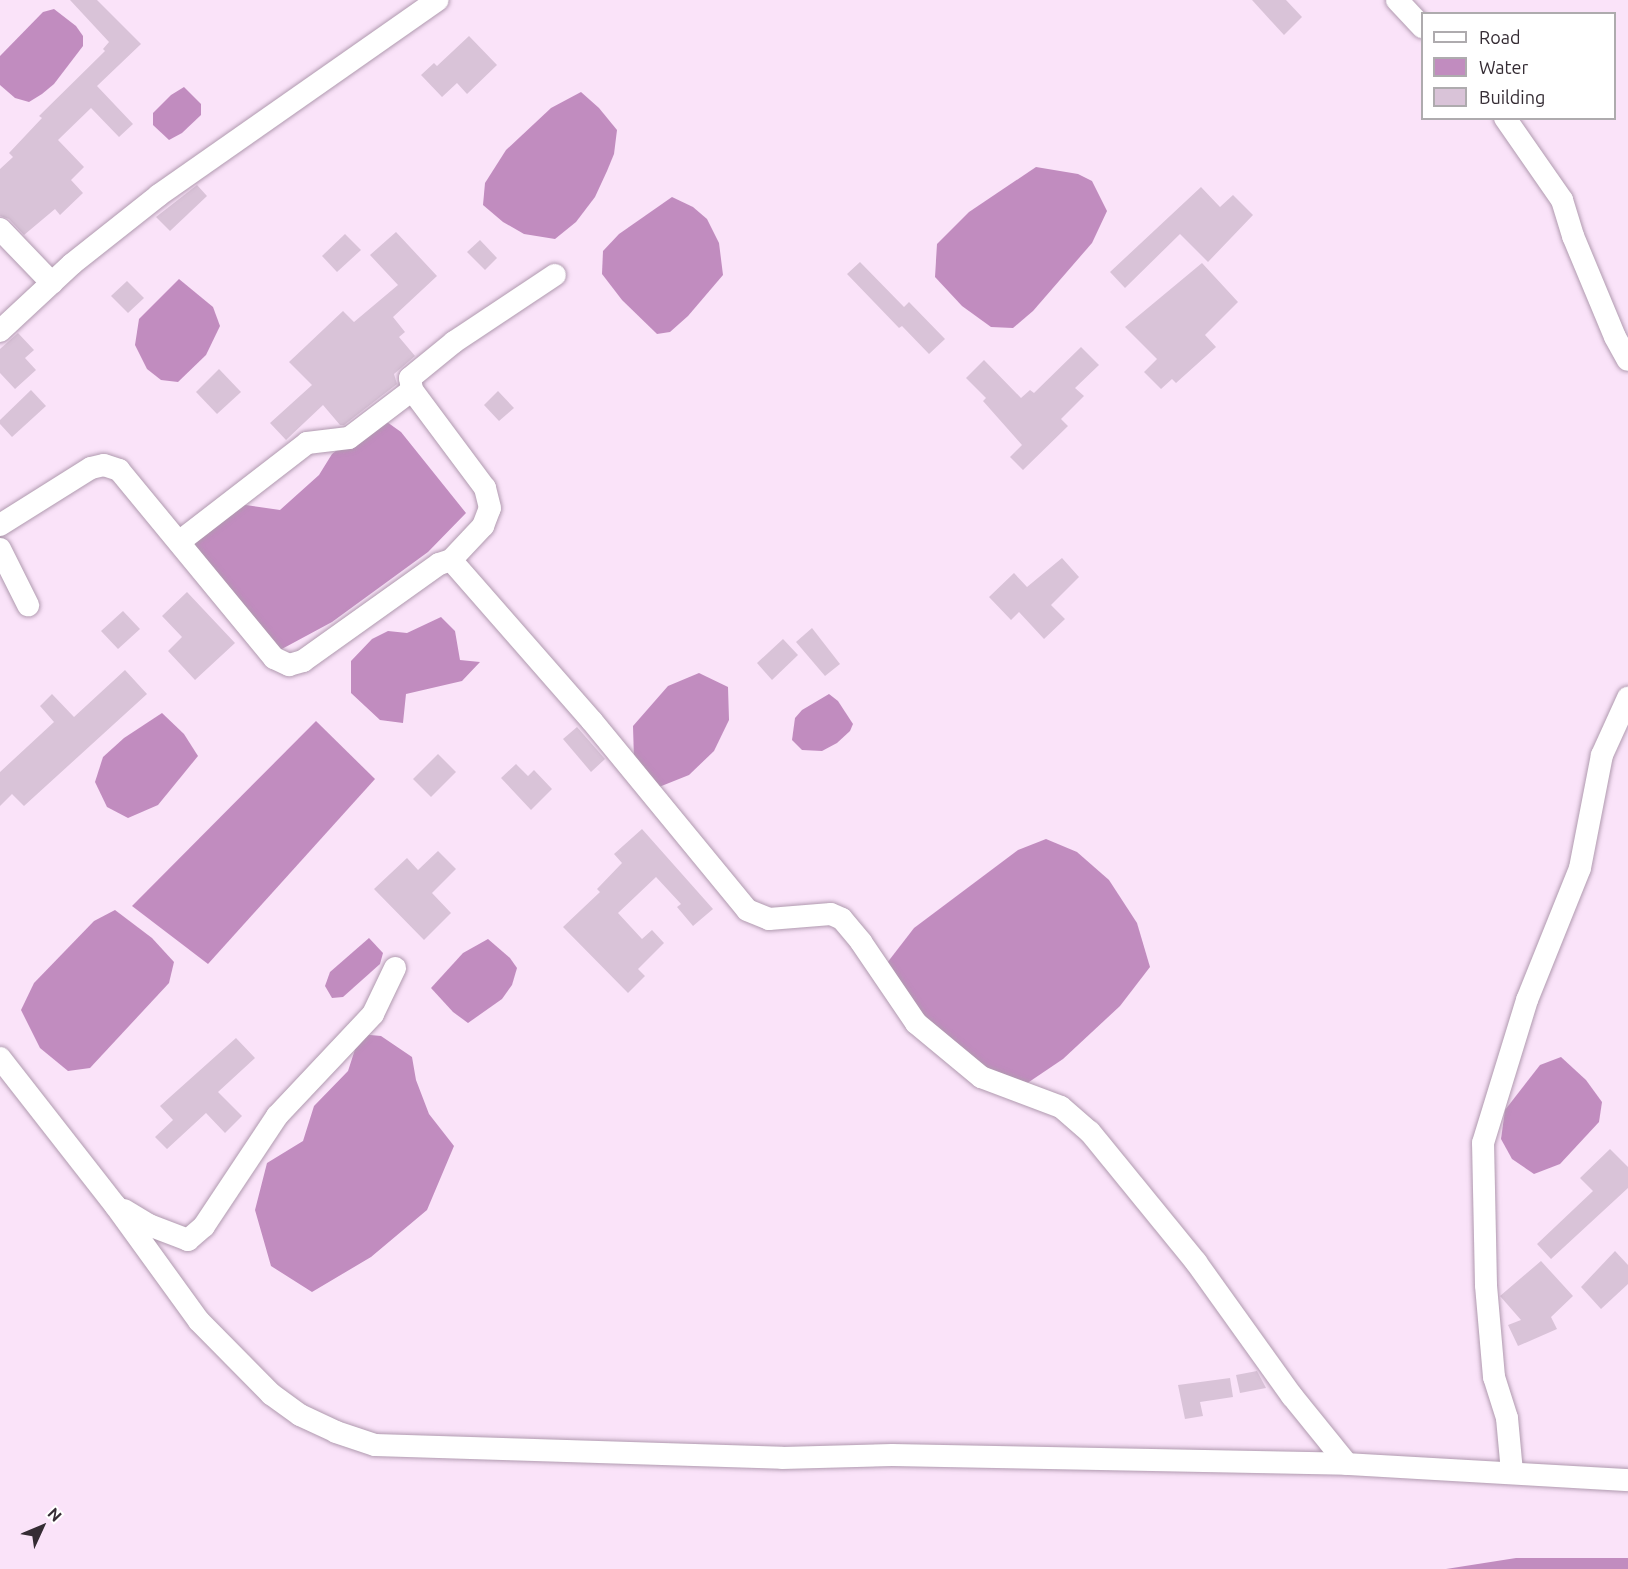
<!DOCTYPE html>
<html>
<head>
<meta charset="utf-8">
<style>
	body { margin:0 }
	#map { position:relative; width:1628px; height:1569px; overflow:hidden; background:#fae3f9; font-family:Ubuntu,sans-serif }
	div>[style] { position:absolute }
	.water>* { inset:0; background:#c18cbf }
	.building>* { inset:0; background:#d9c3d8 }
	.roads { filter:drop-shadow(0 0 2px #b09aaf) drop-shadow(0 0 2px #b09aaf) }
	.minor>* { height:22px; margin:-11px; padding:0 11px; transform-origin:11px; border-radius:11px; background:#fff }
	span { translate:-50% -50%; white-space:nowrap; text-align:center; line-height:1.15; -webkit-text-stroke:4.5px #fff; paint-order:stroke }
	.legend { position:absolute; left:1421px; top:12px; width:195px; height:108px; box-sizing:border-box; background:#fff; border:2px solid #aeabae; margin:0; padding:8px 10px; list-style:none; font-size:18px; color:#352c34 }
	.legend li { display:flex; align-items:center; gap:12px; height:30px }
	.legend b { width:30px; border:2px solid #aeabae }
	.north { position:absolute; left:12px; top:1497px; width:60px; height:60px; -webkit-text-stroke:4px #fff; paint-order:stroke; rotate:46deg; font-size:16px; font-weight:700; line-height:24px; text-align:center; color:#352c34 }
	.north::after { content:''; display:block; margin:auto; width:21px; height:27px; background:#352c34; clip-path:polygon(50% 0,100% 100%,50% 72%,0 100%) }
</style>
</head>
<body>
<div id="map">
	<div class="water">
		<i style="clip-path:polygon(54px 9px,76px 26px,83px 36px,83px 46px,54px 84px,42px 94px,29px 102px,15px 98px,0 85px,0 56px,43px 12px)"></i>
		<i style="clip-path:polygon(184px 87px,201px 104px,201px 115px,182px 133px,169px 140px,153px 125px,153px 113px,171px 95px)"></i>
		<i style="clip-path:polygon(581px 92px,599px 108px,617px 130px,614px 154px,607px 171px,595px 197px,576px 222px,555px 239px,524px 234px,503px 222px,483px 205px,485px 183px,506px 150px,551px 108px)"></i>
		<i style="clip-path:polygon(1036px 167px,1078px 174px,1092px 181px,1107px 211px,1092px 243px,1033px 311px,1013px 328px,991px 327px,962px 306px,935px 277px,937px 244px,969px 212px)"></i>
		<i style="clip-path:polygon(672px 197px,693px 207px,707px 219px,719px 243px,723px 275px,688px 316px,670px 332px,657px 334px,622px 300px,602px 274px,603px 251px,619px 234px)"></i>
		<i style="clip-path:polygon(179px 279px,213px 307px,220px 326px,206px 355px,178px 382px,161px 380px,147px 369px,135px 345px,139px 319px)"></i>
		<i style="clip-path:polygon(380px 417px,401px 432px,466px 513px,428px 552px,332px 622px,280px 650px,189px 547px,239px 504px,280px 510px,319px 475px,332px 454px)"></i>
		<i style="clip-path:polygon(441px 617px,455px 631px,460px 660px,480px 662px,462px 681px,406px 694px,403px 723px,380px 720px,351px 693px,351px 661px,372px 639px,388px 631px,407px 633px)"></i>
		<i style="clip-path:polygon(699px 673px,728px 687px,729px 720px,714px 751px,689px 775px,659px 787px,634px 760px,633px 726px,668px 686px)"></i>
		<i style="clip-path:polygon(829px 694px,838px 701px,853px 724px,850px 731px,837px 743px,822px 751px,802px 750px,792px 740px,795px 718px,802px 710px)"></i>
		<i style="clip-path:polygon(162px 713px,184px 734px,198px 756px,158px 805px,128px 818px,107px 807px,95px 782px,103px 757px,124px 738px)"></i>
		<i style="clip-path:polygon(316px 721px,375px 779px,208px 964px,132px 906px)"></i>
		<i style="clip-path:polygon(1046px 839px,1077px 852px,1109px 880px,1137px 923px,1150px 967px,1120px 1006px,1063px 1059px,1026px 1084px,965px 1061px,917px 1012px,887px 963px,914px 928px,1018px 850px)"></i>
		<i style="clip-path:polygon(115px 910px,152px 938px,174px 962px,169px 983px,90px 1068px,68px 1071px,40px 1048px,21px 1010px,34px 983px,94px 921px)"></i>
		<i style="clip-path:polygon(369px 938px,383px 953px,380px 964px,343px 997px,332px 998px,325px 986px,330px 972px)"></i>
		<i style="clip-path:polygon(488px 939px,510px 958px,517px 968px,512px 985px,502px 999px,468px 1023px,453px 1012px,431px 988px,463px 953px)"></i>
		<i style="clip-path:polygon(360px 1034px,381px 1036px,412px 1057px,416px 1080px,429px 1114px,454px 1146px,427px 1210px,371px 1257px,312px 1292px,271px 1266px,255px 1210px,267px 1163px,303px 1141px,314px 1106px,348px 1071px)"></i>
		<i style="clip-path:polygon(1561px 1057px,1586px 1080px,1602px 1102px,1599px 1122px,1560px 1164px,1534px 1174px,1512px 1159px,1501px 1139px,1505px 1110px,1540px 1065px)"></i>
		<i style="clip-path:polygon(1516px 1558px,1628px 1558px,1628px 1569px,1446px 1569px)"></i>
	</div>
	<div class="building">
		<i style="clip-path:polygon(70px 0,97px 0,141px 44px,97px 86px,133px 124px,119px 137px,91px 108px,58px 140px,84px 167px,71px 180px,83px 193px,60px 215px,55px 209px,24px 235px,9px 219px,0 216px,0 169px,13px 157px,9px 153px,42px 118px,39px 116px,105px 51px,103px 49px,109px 42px)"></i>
		<i style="clip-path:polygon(1252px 0,1286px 0,1302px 17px,1284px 35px)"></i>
		<i style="clip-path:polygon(469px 36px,497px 65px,467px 94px,457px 83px,442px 97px,421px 75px,434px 63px,437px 66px)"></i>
		<i style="clip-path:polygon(197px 185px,207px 196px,170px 231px,156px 217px)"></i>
		<i style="clip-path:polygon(1201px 187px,1220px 207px,1233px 195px,1253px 215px,1208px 262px,1180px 234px,1125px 288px,1110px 272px)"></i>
		<i style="clip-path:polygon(396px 232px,437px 276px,393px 317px,405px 332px,399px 337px,415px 356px,394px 374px,397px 384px,344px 425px,340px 425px,323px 405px,286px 440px,270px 423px,312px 385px,289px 362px,343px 311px,354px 322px,398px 285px,370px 255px)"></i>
		<i style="clip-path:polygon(345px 234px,361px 250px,337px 272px,322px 256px)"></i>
		<i style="clip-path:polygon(480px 240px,497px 258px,485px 270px,467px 252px)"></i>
		<i style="clip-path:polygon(860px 262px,904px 307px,909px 302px,945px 339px,929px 354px,902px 326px,899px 328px,847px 274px)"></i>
		<i style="clip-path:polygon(1202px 263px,1238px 302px,1205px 335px,1216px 347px,1176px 383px,1172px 379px,1161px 389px,1144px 372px,1157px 359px,1125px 327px)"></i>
		<i style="clip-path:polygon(127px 281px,144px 298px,128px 313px,111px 296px)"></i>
		<i style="clip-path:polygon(18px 333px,34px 350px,25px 358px,36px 370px,15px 389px,0 373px,0 349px)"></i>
		<i style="clip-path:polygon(1081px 347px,1099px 365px,1075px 388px,1084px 396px,1061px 419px,1068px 426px,1023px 470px,1010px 457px,1022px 445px,983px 401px,986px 398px,966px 378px,984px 360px,1021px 398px,1030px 390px,1034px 393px)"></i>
		<i style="clip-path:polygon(219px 369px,241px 392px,217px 414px,196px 392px)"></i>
		<i style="clip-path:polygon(31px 390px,46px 406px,12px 437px,0 424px,0 420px)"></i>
		<i style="clip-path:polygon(498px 391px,514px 408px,499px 421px,484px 405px)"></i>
		<i style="clip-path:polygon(1062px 558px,1079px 577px,1051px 605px,1065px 619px,1044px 639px,1019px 612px,1011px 620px,989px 597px,1014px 573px,1027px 587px)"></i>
		<i style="clip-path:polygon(187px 592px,235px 643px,195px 680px,168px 651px,182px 637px,162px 616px)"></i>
		<i style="clip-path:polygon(123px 611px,140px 629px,118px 649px,101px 631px)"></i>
		<i style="clip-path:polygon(812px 628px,840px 664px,825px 676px,796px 642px)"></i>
		<i style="clip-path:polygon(783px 639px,798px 655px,772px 680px,757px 663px)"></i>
		<i style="clip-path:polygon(125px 670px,147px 694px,24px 806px,12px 794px,0 806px,0 772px,54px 722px,40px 706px,52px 694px,74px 717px)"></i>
		<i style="clip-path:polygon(577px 727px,605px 759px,591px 772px,563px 739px)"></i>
		<i style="clip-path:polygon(438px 754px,456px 772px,431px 797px,413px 779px)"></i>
		<i style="clip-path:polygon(516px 764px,528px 776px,534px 770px,552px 789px,531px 810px,501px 778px)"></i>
		<i style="clip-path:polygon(642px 829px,713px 909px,693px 926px,677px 907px,681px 904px,656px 877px,618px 913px,642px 939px,652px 930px,664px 943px,638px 969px,645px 976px,628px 993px,563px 927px,600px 892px,597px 889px,622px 863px,614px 854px)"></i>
		<i style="clip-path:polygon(438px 851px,456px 869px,432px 893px,451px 913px,424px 940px,374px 889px,407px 858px,418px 870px)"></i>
		<i style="clip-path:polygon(236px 1038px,255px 1058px,218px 1092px,242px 1116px,225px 1133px,206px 1113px,167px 1149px,155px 1137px,173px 1120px,160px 1106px)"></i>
		<i style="clip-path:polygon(1610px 1149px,1628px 1167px,1628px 1188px,1551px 1259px,1537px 1244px,1593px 1191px,1580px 1178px)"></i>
		<i style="clip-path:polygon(1615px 1251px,1628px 1265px,1628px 1284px,1601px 1309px,1581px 1287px)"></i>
		<i style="clip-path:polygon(1541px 1261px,1573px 1296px,1551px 1317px,1557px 1329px,1518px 1346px,1508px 1325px,1521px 1320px,1500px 1296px)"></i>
		<i style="clip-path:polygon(1257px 1371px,1266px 1388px,1240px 1393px,1236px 1375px)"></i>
		<i style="clip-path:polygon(1230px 1378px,1233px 1397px,1200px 1402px,1203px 1416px,1185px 1419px,1178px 1385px)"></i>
	</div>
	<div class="roads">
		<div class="minor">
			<i style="left:1397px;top:0;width:37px;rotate:47deg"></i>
			<i style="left:1505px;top:118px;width:100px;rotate:55.2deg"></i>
			<i style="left:1562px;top:200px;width:38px;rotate:73deg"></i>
			<i style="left:1573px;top:236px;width:109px;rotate:67.4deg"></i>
			<i style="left:1615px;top:337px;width:26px;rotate:61deg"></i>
			<i style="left:0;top:229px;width:75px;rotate:46.1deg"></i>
			<i style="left:0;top:331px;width:98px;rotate:-42.9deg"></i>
			<i style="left:72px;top:264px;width:111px;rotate:-38.4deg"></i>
			<i style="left:159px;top:195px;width:340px;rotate:-35deg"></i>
			<i style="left:0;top:525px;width:107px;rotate:-32.1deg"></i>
			<i style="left:91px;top:468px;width:13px;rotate:-13deg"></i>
			<i style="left:104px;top:465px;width:16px;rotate:18deg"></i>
			<i style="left:119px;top:470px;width:244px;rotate:50.5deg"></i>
			<i style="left:274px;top:658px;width:17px;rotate:25deg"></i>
			<i style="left:289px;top:665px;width:15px;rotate:-16deg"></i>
			<i style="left:303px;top:661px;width:167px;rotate:-35.5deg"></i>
			<i style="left:439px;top:564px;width:13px;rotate:-18deg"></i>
			<i style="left:451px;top:560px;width:214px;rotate:48.8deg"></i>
			<i style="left:592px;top:721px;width:244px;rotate:50.6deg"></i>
			<i style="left:747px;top:910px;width:24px;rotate:22deg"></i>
			<i style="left:769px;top:919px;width:62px;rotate:-4.6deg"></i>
			<i style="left:831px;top:914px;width:12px;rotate:24deg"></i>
			<i style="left:842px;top:919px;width:30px;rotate:50deg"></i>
			<i style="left:861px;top:942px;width:98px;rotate:55.8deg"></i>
			<i style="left:916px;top:1023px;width:85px;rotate:39.7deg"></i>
			<i style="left:981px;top:1077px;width:85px;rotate:20.6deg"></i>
			<i style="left:1061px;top:1107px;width:38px;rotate:41deg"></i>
			<i style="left:1090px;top:1132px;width:168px;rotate:50.8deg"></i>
			<i style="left:1196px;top:1262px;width:165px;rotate:54.4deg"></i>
			<i style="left:1292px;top:1396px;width:87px;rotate:51deg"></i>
			<i style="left:179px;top:542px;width:162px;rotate:-37.7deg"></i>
			<i style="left:307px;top:443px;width:42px;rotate:-6.8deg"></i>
			<i style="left:349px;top:438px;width:79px;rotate:-37.3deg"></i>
			<i style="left:0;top:549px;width:63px;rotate:63.4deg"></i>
			<i style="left:451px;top:560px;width:47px;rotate:-46.7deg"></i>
			<i style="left:483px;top:526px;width:19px;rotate:-69deg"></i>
			<i style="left:490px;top:508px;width:21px;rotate:-104deg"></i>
			<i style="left:485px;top:488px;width:122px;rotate:-126.7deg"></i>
			<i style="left:412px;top:390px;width:12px;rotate:-99deg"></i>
			<i style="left:410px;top:378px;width:57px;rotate:-39.3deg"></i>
			<i style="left:454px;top:342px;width:121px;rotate:-33.6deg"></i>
			<i style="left:0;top:1058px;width:187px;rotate:52deg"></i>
			<i style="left:115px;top:1205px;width:143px;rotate:54.1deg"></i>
			<i style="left:199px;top:1321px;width:103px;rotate:45.4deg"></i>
			<i style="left:271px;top:1394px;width:36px;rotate:36deg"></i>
			<i style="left:300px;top:1415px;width:40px;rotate:25deg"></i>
			<i style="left:336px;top:1432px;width:41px;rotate:18.4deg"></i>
			<i style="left:375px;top:1445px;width:407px;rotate:1.8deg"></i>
			<i style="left:782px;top:1458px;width:110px;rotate:-1.6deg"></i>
			<i style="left:892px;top:1455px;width:455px;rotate:1.1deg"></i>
			<i style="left:1347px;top:1464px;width:281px;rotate:3.3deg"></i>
			<i style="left:124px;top:1210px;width:29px;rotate:31deg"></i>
			<i style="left:149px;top:1225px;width:42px;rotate:21deg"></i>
			<i style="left:188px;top:1240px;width:21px;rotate:-41deg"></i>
			<i style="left:204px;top:1226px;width:132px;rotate:-56.4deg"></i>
			<i style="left:277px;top:1116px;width:140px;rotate:-46.7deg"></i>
			<i style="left:373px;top:1014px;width:51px;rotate:-64.4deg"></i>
			<i style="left:1512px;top:1472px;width:54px;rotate:-95.3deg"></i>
			<i style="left:1507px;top:1418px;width:43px;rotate:-107.6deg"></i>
			<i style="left:1494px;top:1377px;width:92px;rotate:-95deg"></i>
			<i style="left:1486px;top:1285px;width:142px;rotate:-91.2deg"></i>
			<i style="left:1483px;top:1143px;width:150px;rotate:-72.9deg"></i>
			<i style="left:1527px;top:1000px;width:142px;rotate:-68.1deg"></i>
			<i style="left:1580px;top:868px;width:115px;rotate:-79deg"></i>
			<i style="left:1602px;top:755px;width:63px;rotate:-65.5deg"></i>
		</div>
	</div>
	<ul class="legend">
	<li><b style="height:8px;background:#fff"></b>Road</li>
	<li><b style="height:16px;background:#c18cbf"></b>Water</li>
	<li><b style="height:16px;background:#d9c3d8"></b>Building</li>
	</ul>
	<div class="north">N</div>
</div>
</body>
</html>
